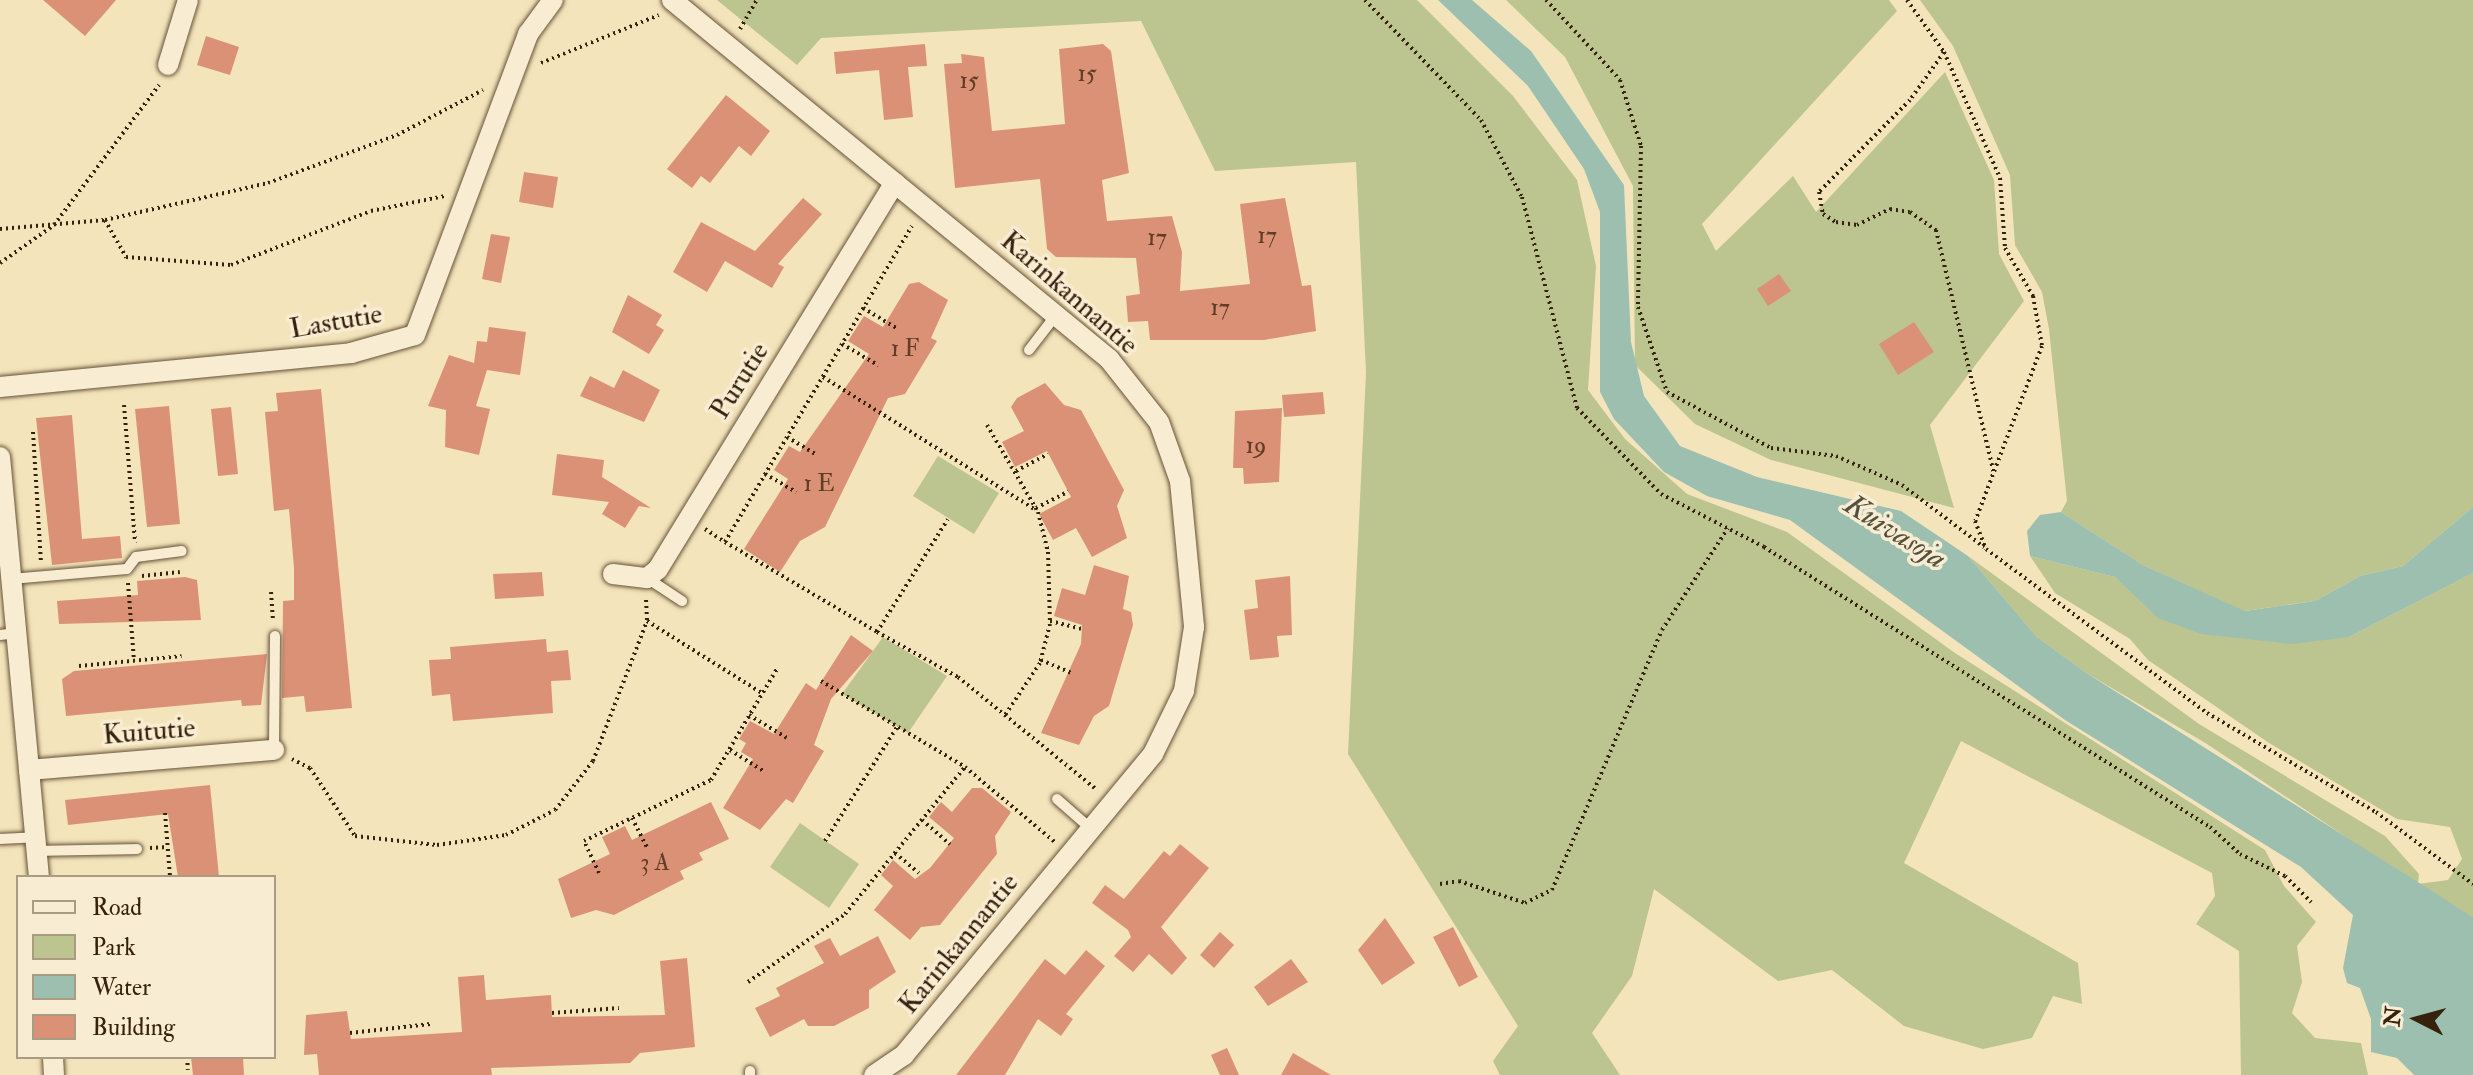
<!DOCTYPE html>
<html>
<head>
<meta charset="utf-8">
<style>
	body { margin:0 }
	#map { position:relative; width:2473px; height:1075px; overflow:hidden; background:#f4e4bb; font-family:"IM FELL Double Pica",serif }
	div>[style] { position:absolute }
	.green>* { inset:0; background:#bcc490 }
	.water>* { inset:0; background:#9cbfb0 }
	.building>* { inset:0; background:#db9176 }
	.path>* { height:4px; margin-top:-2px; transform-origin:0; background:repeating-linear-gradient(90deg,#36210c 0 2px,transparent 0 6px) }
	.roads { filter:drop-shadow(0 0 2px #665238) drop-shadow(0 0 2px #665238) }
	.service>* { height:10px; margin:-5px; padding:0 5px; transform-origin:5px; border-radius:5px; background:#f8edd3 }
	.minor>* { height:20px; margin:-10px; padding:0 10px; transform-origin:10px; border-radius:10px; background:#f8edd3 }
	span { translate:-50% -50%; white-space:nowrap; text-align:center; line-height:1.15; -webkit-text-stroke:7px #f8edd3; paint-order:stroke }
	.number-label { font-size:24px; color:#5f3d26 }
	.number-label span { -webkit-text-stroke-width:0 }
	.street-label { font-size:28px; color:#36210c }
	.water-label { font-size:30px; color:#55503d; font-style:italic }
	.legend { position:absolute; left:16px; top:875px; width:260px; height:184px; box-sizing:border-box; background:#f8edd3; border:2px solid #aa9b83; margin:0; padding:10px 14px; list-style:none; font-size:24px; color:#36210c }
	.legend li { display:flex; align-items:center; gap:16px; height:40px }
	.legend b { width:40px; border:2px solid #aa9b83 }
	.north { position:absolute; left:2377px; top:979px; width:80px; height:80px; -webkit-text-stroke:6px #f8edd3; paint-order:stroke; rotate:276deg; font-size:22px; font-weight:700; line-height:32px; text-align:center; color:#36210c }
	.north::after { content:''; display:block; margin:auto; width:28px; height:36px; background:#36210c; clip-path:polygon(50% 0,100% 100%,50% 72%,0 100%) }
</style>
</head>
<body>
<div id="map">
	<div class="green">
		<i style="clip-path:polygon(717px 0,1417px 0,1513px 96px,1577px 180px,1596px 266px,1588px 390px,1625px 439px,1687px 494px,1787px 532px,1955px 653px,2265px 850px,2284px 886px,2316px 922px,2297px 946px,2302px 982px,2292px 1013px,2315px 1038px,2361px 1043px,2368px 1075px,2241px 1075px,2239px 951px,2196px 924px,2215px 896px,2212px 873px,1961px 741px,1904px 863px,2078px 963px,2082px 1004px,2053px 996px,2032px 1038px,1983px 1049px,1904px 1026px,1832px 970px,1778px 981px,1654px 889px,1632px 976px,1592px 1033px,1620px 1075px,1500px 1075px,1493px 1061px,1518px 1026px,1348px 754px,1366px 373px,1356px 162px,1215px 171px,1141px 21px,821px 38px,797px 65px)"></i>
		<i style="clip-path:polygon(1506px 0,1889px 0,1897px 11px,1702px 224px,1716px 251px,1793px 176px,1816px 212px,1945px 72px,1994px 180px,1999px 254px,2024px 301px,1930px 425px,1954px 508px,1771px 460px,1695px 424px,1635px 365px,1633px 186px,1565px 57px)"></i>
		<i style="clip-path:polygon(1920px 0,2473px 0,2473px 507px,2403px 566px,2360px 576px,2315px 601px,2244px 611px,2143px 565px,2061px 512px,2067px 501px,2049px 329px,2042px 292px,2015px 245px,2010px 175px,1953px 46px)"></i>
		<i style="clip-path:polygon(938px 456px,999px 493px,974px 534px,913px 496px)"></i>
		<i style="clip-path:polygon(1968px 556px,2199px 724px,2385px 836px,2419px 874px,2418px 884px,2448px 880px,2462px 859px,2450px 827px,2397px 819px,2269px 743px,2148px 660px,2130px 639px,2055px 593px,2030px 556px,2115px 577px,2131px 591px,2349px 637px,2473px 573px,2473px 917px,2418px 884px,2370px 853px,2207px 744px,2088px 674px,2037px 637px)"></i>
		<i style="clip-path:polygon(883px 637px,947px 676px,908px 733px,842px 694px)"></i>
		<i style="clip-path:polygon(800px 823px,859px 864px,829px 908px,770px 867px)"></i>
	</div>
	<div class="water">
		<i style="clip-path:polygon(1438px 0,1472px 0,1531px 51px,1624px 185px,1631px 342px,1644px 396px,1680px 446px,1757px 477px,1901px 511px,1968px 556px,2037px 637px,2088px 674px,2473px 917px,2473px 1075px,2414px 1075px,2397px 1058px,2371px 1052px,2371px 1019px,2360px 988px,2347px 983px,2343px 968px,2353px 915px,2301px 867px,2065px 720px,1790px 520px,1707px 496px,1664px 472px,1614px 419px,1600px 392px,1600px 212px,1584px 169px,1528px 86px)"></i>
		<i style="clip-path:polygon(2473px 507px,2473px 573px,2349px 637px,2292px 644px,2201px 634px,2158px 618px,2115px 577px,2030px 556px,2027px 531px,2040px 515px,2061px 512px,2143px 565px,2245px 611px,2315px 601px,2360px 576px,2403px 566px)"></i>
	</div>
	<div class="building">
		<i style="clip-path:polygon(43px 0,116px 0,85px 36px)"></i>
		<i style="clip-path:polygon(206px 36px,239px 47px,230px 75px,197px 65px)"></i>
		<i style="clip-path:polygon(925px 44px,927px 66px,908px 67px,913px 117px,884px 120px,879px 70px,836px 74px,834px 52px)"></i>
		<i style="clip-path:polygon(1103px 44px,1111px 51px,1129px 173px,1102px 180px,1107px 221px,1172px 216px,1182px 252px,1180px 291px,1250px 284px,1240px 204px,1285px 198px,1302px 286px,1311px 285px,1316px 331px,1264px 340px,1150px 340px,1148px 321px,1128px 322px,1126px 296px,1140px 294px,1136px 258px,1056px 257px,1047px 249px,1040px 179px,955px 188px,944px 64px,962px 63px,961px 54px,984px 57px,992px 131px,1065px 124px,1059px 49px)"></i>
		<i style="clip-path:polygon(726px 95px,770px 131px,751px 156px,739px 146px,710px 183px,701px 176px,692px 188px,667px 169px)"></i>
		<i style="clip-path:polygon(524px 172px,558px 177px,553px 208px,519px 202px)"></i>
		<i style="clip-path:polygon(803px 198px,822px 214px,778px 264px,784px 267px,772px 288px,725px 261px,707px 292px,673px 272px,701px 222px,755px 251px)"></i>
		<i style="clip-path:polygon(491px 234px,510px 237px,501px 283px,482px 279px)"></i>
		<i style="clip-path:polygon(1779px 274px,1791px 291px,1768px 306px,1757px 289px)"></i>
		<i style="clip-path:polygon(919px 282px,948px 300px,931px 338px,937px 341px,905px 394px,888px 398px,825px 527px,800px 541px,780px 572px,744px 549px,788px 479px,774px 470px,789px 446px,800px 452px,869px 354px,848px 341px,864px 316px,883px 327px,909px 284px)"></i>
		<i style="clip-path:polygon(628px 295px,662px 315px,656px 325px,664px 330px,649px 354px,612px 332px)"></i>
		<i style="clip-path:polygon(1914px 322px,1934px 352px,1898px 375px,1879px 344px)"></i>
		<i style="clip-path:polygon(489px 327px,526px 332px,520px 375px,487px 370px,476px 406px,490px 409px,479px 455px,445px 447px,446px 410px,428px 406px,449px 355px,474px 363px,477px 341px,487px 342px)"></i>
		<i style="clip-path:polygon(623px 370px,660px 390px,644px 422px,580px 396px,590px 376px,614px 388px)"></i>
		<i style="clip-path:polygon(1045px 383px,1064px 405px,1081px 410px,1124px 490px,1117px 506px,1127px 538px,1092px 557px,1076px 528px,1053px 540px,1039px 514px,1071px 497px,1047px 451px,1015px 467px,1002px 442px,1024px 431px,1011px 407px,1017px 398px)"></i>
		<i style="clip-path:polygon(321px 389px,352px 708px,306px 712px,304px 696px,282px 698px,283px 601px,294px 600px,294px 568px,289px 509px,274px 511px,265px 412px,278px 411px,276px 393px)"></i>
		<i style="clip-path:polygon(1323px 392px,1325px 414px,1284px 417px,1282px 395px)"></i>
		<i style="clip-path:polygon(169px 406px,180px 524px,147px 527px,135px 409px)"></i>
		<i style="clip-path:polygon(231px 407px,238px 474px,218px 476px,211px 409px)"></i>
		<i style="clip-path:polygon(1282px 408px,1279px 482px,1244px 484px,1243px 468px,1233px 468px,1235px 411px)"></i>
		<i style="clip-path:polygon(72px 415px,82px 539px,120px 536px,122px 558px,52px 565px,36px 418px)"></i>
		<i style="clip-path:polygon(557px 454px,604px 460px,602px 477px,651px 508px,639px 506px,625px 528px,602px 514px,609px 502px,552px 495px)"></i>
		<i style="clip-path:polygon(1094px 565px,1129px 576px,1123px 609px,1131px 612px,1133px 625px,1109px 706px,1094px 716px,1079px 745px,1041px 733px,1081px 644px,1082px 625px,1054px 616px,1062px 588px,1085px 595px)"></i>
		<i style="clip-path:polygon(542px 572px,544px 596px,495px 599px,493px 574px)"></i>
		<i style="clip-path:polygon(1290px 576px,1292px 635px,1277px 636px,1279px 657px,1250px 660px,1244px 610px,1258px 608px,1255px 580px)"></i>
		<i style="clip-path:polygon(185px 577px,197px 580px,201px 620px,59px 624px,57px 601px,138px 595px,137px 581px)"></i>
		<i style="clip-path:polygon(851px 635px,873px 651px,831px 699px,814px 745px,824px 751px,793px 803px,786px 799px,760px 830px,723px 808px,753px 759px,741px 752px,746px 743px,739px 739px,750px 721px,774px 734px,806px 683px,816px 690px)"></i>
		<i style="clip-path:polygon(546px 639px,547px 652px,568px 650px,571px 680px,551px 681px,553px 713px,453px 721px,450px 694px,432px 696px,429px 660px,451px 659px,450px 647px)"></i>
		<i style="clip-path:polygon(267px 654px,261px 705px,242px 706px,241px 700px,66px 716px,62px 679px,74px 671px)"></i>
		<i style="clip-path:polygon(210px 785px,219px 877px,178px 877px,168px 814px,68px 825px,65px 800px)"></i>
		<i style="clip-path:polygon(972px 788px,982px 788px,1011px 812px,995px 836px,997px 854px,940px 925px,921px 927px,910px 940px,874px 910px,893px 886px,881px 875px,893px 860px,915px 879px,930px 868px,954px 838px,929px 817px,941px 802px,952px 812px)"></i>
		<i style="clip-path:polygon(711px 802px,729px 839px,699px 853px,703px 860px,680px 871px,684px 879px,614px 915px,596px 910px,571px 918px,558px 879px,610px 854px,602px 837px,625px 826px,632px 840px)"></i>
		<i style="clip-path:polygon(1180px 844px,1209px 868px,1161px 927px,1187px 958px,1172px 975px,1149px 954px,1133px 972px,1114px 956px,1131px 937px,1128px 930px,1092px 903px,1105px 885px,1124px 899px,1164px 851px,1170px 856px)"></i>
		<i style="clip-path:polygon(1385px 918px,1415px 963px,1382px 985px,1358px 950px)"></i>
		<i style="clip-path:polygon(1453px 927px,1478px 977px,1459px 987px,1433px 937px)"></i>
		<i style="clip-path:polygon(1220px 932px,1234px 945px,1214px 968px,1200px 955px)"></i>
		<i style="clip-path:polygon(878px 936px,896px 972px,869px 990px,869px 1008px,834px 1026px,808px 1026px,804px 1019px,770px 1037px,755px 1008px,780px 996px,776px 988px,824px 963px,814px 946px,830px 938px,840px 956px)"></i>
		<i style="clip-path:polygon(1086px 950px,1105px 966px,1066px 1014px,1073px 1019px,1061px 1036px,1038px 1019px,1005px 1075px,956px 1075px,1045px 959px,1065px 975px)"></i>
		<i style="clip-path:polygon(687px 958px,695px 1047px,640px 1053px,630px 1063px,491px 1068px,492px 1075px,319px 1075px,317px 1054px,304px 1055px,306px 1015px,347px 1011px,351px 1039px,462px 1032px,458px 977px,484px 975px,486px 1000px,551px 995px,552px 1017px,665px 1015px,660px 961px)"></i>
		<i style="clip-path:polygon(1291px 959px,1308px 982px,1268px 1006px,1254px 987px)"></i>
		<i style="clip-path:polygon(1227px 1048px,1239px 1075px,1220px 1075px,1211px 1055px)"></i>
		<i style="clip-path:polygon(1293px 1053px,1331px 1075px,1281px 1075px)"></i>
		<i style="clip-path:polygon(191px 1057px,243px 1057px,244px 1075px,193px 1075px)"></i>
	</div>
	<div class="path">
		<i style="left:1365px;top:0;width:167px;rotate:46deg"></i>
		<i style="left:1481px;top:120px;width:87px;rotate:62deg"></i>
		<i style="left:1522px;top:197px;width:218px;rotate:75.4deg"></i>
		<i style="left:1577px;top:408px;width:120px;rotate:45.7deg"></i>
		<i style="left:1661px;top:494px;width:116px;rotate:27.2deg"></i>
		<i style="left:1764px;top:547px;width:527px;rotate:32.12deg"></i>
		<i style="left:2210px;top:827px;width:40px;rotate:42deg"></i>
		<i style="left:2240px;top:854px;width:50px;rotate:26.1deg"></i>
		<i style="left:2285px;top:876px;width:37px;rotate:45deg"></i>
		<i style="left:1546px;top:0;width:109px;rotate:47.2deg"></i>
		<i style="left:1620px;top:80px;width:69px;rotate:72.3deg"></i>
		<i style="left:1641px;top:146px;width:161px;rotate:91.1deg"></i>
		<i style="left:1638px;top:307px;width:90px;rotate:71.2deg"></i>
		<i style="left:1667px;top:392px;width:118px;rotate:28.3deg"></i>
		<i style="left:1771px;top:448px;width:65px;rotate:7deg"></i>
		<i style="left:1836px;top:456px;width:72px;rotate:23.7deg"></i>
		<i style="left:1902px;top:485px;width:103px;rotate:37.1deg"></i>
		<i style="left:1907px;top:0;width:64px;rotate:54.6deg"></i>
		<i style="left:1944px;top:52px;width:138px;rotate:66deg"></i>
		<i style="left:2000px;top:178px;width:70px;rotate:85.9deg"></i>
		<i style="left:2005px;top:248px;width:56px;rotate:59.7deg"></i>
		<i style="left:2033px;top:296px;width:51px;rotate:79.8deg"></i>
		<i style="left:2042px;top:346px;width:187px;rotate:110.9deg"></i>
		<i style="left:1975px;top:521px;width:30px;rotate:69deg"></i>
		<i style="left:1986px;top:549px;width:275px;rotate:36.6deg"></i>
		<i style="left:2207px;top:713px;width:196px;rotate:30.4deg"></i>
		<i style="left:2376px;top:812px;width:121px;rotate:36.6deg"></i>
		<i style="left:740px;top:29px;width:34px;rotate:-60deg"></i>
		<i style="left:1944px;top:52px;width:59px;rotate:125.3deg"></i>
		<i style="left:1910px;top:100px;width:129px;rotate:134.7deg"></i>
		<i style="left:1819px;top:192px;width:22px;rotate:80deg"></i>
		<i style="left:1823px;top:214px;width:15px;rotate:32deg"></i>
		<i style="left:1836px;top:222px;width:21px;rotate:8deg"></i>
		<i style="left:1857px;top:225px;width:37px;rotate:-26deg"></i>
		<i style="left:1890px;top:209px;width:20px;rotate:9deg"></i>
		<i style="left:1910px;top:212px;width:32px;rotate:35deg"></i>
		<i style="left:1936px;top:230px;width:250px;rotate:76.6deg"></i>
		<i style="left:541px;top:63px;width:127px;rotate:-22.1deg"></i>
		<i style="left:105px;top:220px;width:43px;rotate:60.4deg"></i>
		<i style="left:126px;top:257px;width:105px;rotate:4.4deg"></i>
		<i style="left:231px;top:265px;width:150px;rotate:-21.1deg"></i>
		<i style="left:371px;top:211px;width:76px;rotate:-11.5deg"></i>
		<i style="left:0;top:229px;width:105px;rotate:-4.9deg"></i>
		<i style="left:105px;top:220px;width:167px;rotate:-12.8deg"></i>
		<i style="left:268px;top:183px;width:138px;rotate:-20.4deg"></i>
		<i style="left:397px;top:135px;width:97px;rotate:-27.6deg"></i>
		<i style="left:0;top:263px;width:66px;rotate:-35.1deg"></i>
		<i style="left:54px;top:225px;width:175px;rotate:-53.1deg"></i>
		<i style="left:863px;top:308px;width:41px;rotate:31deg"></i>
		<i style="left:842px;top:344px;width:42px;rotate:30.3deg"></i>
		<i style="left:823px;top:377px;width:249px;rotate:32deg"></i>
		<i style="left:124px;top:405px;width:138px;rotate:85.4deg"></i>
		<i style="left:987px;top:425px;width:101px;rotate:59.6deg"></i>
		<i style="left:1038px;top:512px;width:41px;rotate:76deg"></i>
		<i style="left:1048px;top:552px;width:72px;rotate:88.4deg"></i>
		<i style="left:1050px;top:624px;width:40px;rotate:104.4deg"></i>
		<i style="left:1040px;top:663px;width:63px;rotate:123.9deg"></i>
		<i style="left:33px;top:432px;width:129px;rotate:86.5deg"></i>
		<i style="left:787px;top:437px;width:35px;rotate:31deg"></i>
		<i style="left:1016px;top:471px;width:36px;rotate:-28deg"></i>
		<i style="left:765px;top:474px;width:36px;rotate:30deg"></i>
		<i style="left:1036px;top:508px;width:36px;rotate:-27deg"></i>
		<i style="left:705px;top:529px;width:24px;rotate:33deg"></i>
		<i style="left:725px;top:542px;width:367px;rotate:-59.4deg"></i>
		<i style="left:725px;top:542px;width:177px;rotate:30.6deg"></i>
		<i style="left:877px;top:632px;width:133px;rotate:-57.9deg"></i>
		<i style="left:142px;top:576px;width:38px;rotate:-6deg"></i>
		<i style="left:128px;top:583px;width:78px;rotate:85.6deg"></i>
		<i style="left:271px;top:592px;width:29px;rotate:86deg"></i>
		<i style="left:646px;top:600px;width:21px;rotate:87deg"></i>
		<i style="left:647px;top:621px;width:136px;rotate:32.1deg"></i>
		<i style="left:1050px;top:621px;width:32px;rotate:14deg"></i>
		<i style="left:877px;top:632px;width:93px;rotate:29.1deg"></i>
		<i style="left:958px;top:677px;width:179px;rotate:39.1deg"></i>
		<i style="left:1041px;top:660px;width:34px;rotate:23deg"></i>
		<i style="left:79px;top:666px;width:103px;rotate:-5.5deg"></i>
		<i style="left:821px;top:681px;width:168px;rotate:30.8deg"></i>
		<i style="left:965px;top:767px;width:119px;rotate:39.9deg"></i>
		<i style="left:749px;top:715px;width:44px;rotate:31.2deg"></i>
		<i style="left:730px;top:750px;width:41px;rotate:32.2deg"></i>
		<i style="left:292px;top:759px;width:20px;rotate:27deg"></i>
		<i style="left:310px;top:768px;width:82px;rotate:56.5deg"></i>
		<i style="left:355px;top:836px;width:82px;rotate:6.3deg"></i>
		<i style="left:437px;top:845px;width:70px;rotate:-8.2deg"></i>
		<i style="left:506px;top:835px;width:55px;rotate:-27deg"></i>
		<i style="left:555px;top:810px;width:62px;rotate:-52.2deg"></i>
		<i style="left:593px;top:761px;width:150px;rotate:-68.9deg"></i>
		<i style="left:165px;top:813px;width:64px;rotate:85.5deg"></i>
		<i style="left:632px;top:818px;width:35px;rotate:63deg"></i>
		<i style="left:922px;top:820px;width:37px;rotate:41deg"></i>
		<i style="left:825px;top:841px;width:135px;rotate:-57.7deg"></i>
		<i style="left:150px;top:848px;width:17px;rotate:-3deg"></i>
		<i style="left:895px;top:853px;width:31px;rotate:40deg"></i>
		<i style="left:599px;top:873px;width:35px;rotate:-115deg"></i>
		<i style="left:584px;top:841px;width:141px;rotate:-25.7deg"></i>
		<i style="left:711px;top:780px;width:131px;rotate:-59.3deg"></i>
		<i style="left:1440px;top:884px;width:19px;rotate:-9deg"></i>
		<i style="left:1459px;top:881px;width:70px;rotate:18.4deg"></i>
		<i style="left:1525px;top:903px;width:30px;rotate:-26deg"></i>
		<i style="left:1552px;top:890px;width:282px;rotate:-67.1deg"></i>
		<i style="left:1662px;top:630px;width:121px;rotate:-57.1deg"></i>
		<i style="left:748px;top:982px;width:118px;rotate:-35deg"></i>
		<i style="left:845px;top:914px;width:190px;rotate:-50.8deg"></i>
		<i style="left:552px;top:1013px;width:67px;rotate:-4.3deg"></i>
		<i style="left:350px;top:1033px;width:81px;rotate:-6.4deg"></i>
		<i style="left:187px;top:1057px;width:13px;rotate:86deg"></i>
	</div>
	<div class="roads">
		<div class="service">
			<i style="left:1029px;top:350px;width:44px;rotate:-52.4deg"></i>
			<i style="left:647px;top:578px;width:42px;rotate:33.3deg"></i>
			<i style="left:11px;top:579px;width:116px;rotate:-4.9deg"></i>
			<i style="left:127px;top:569px;width:15px;rotate:-53deg"></i>
			<i style="left:136px;top:557px;width:46px;rotate:-7.4deg"></i>
			<i style="left:0;top:635px;width:17px;rotate:-7deg"></i>
			<i style="left:274px;top:750px;width:114px;rotate:-89.5deg"></i>
			<i style="left:1057px;top:799px;width:44px;rotate:41.3deg"></i>
			<i style="left:0;top:839px;width:35px;rotate:-3deg"></i>
			<i style="left:37px;top:851px;width:100px;rotate:-1.1deg"></i>
			<i style="left:750px;top:1071px;width:4px;rotate:90deg"></i>
		</div>
		<div class="minor">
			<i style="left:672px;top:0;width:566px;rotate:39.4deg"></i>
			<i style="left:1109px;top:359px;width:80px;rotate:51.6deg"></i>
			<i style="left:1159px;top:422px;width:63px;rotate:70.4deg"></i>
			<i style="left:1180px;top:481px;width:147px;rotate:84.5deg"></i>
			<i style="left:1194px;top:627px;width:65px;rotate:98.9deg"></i>
			<i style="left:1184px;top:691px;width:70px;rotate:116.2deg"></i>
			<i style="left:1153px;top:754px;width:391px;rotate:129.6deg"></i>
			<i style="left:904px;top:1055px;width:36px;rotate:146deg"></i>
			<i style="left:168px;top:65px;width:68px;rotate:-72.9deg"></i>
			<i style="left:0;top:387px;width:353px;rotate:-5.5deg"></i>
			<i style="left:351px;top:353px;width:66px;rotate:-15.7deg"></i>
			<i style="left:415px;top:335px;width:322px;rotate:-69.4deg"></i>
			<i style="left:528px;top:34px;width:42px;rotate:-53.7deg"></i>
			<i style="left:0;top:457px;width:422px;rotate:84.7deg"></i>
			<i style="left:613px;top:574px;width:34px;rotate:7deg"></i>
			<i style="left:647px;top:578px;width:14px;rotate:-39deg"></i>
			<i style="left:658px;top:569px;width:453px;rotate:-58.5deg"></i>
			<i style="left:29px;top:770px;width:246px;rotate:-4.7deg"></i>
			<i style="left:53px;top:1057px;width:18px;rotate:87deg"></i>
		</div>
	</div>
	<div class="number-label">
		<span style="left:1087px;top:74px">15</span>
		<span style="left:969px;top:81px">15</span>
		<span style="left:1267px;top:236px">17</span>
		<span style="left:1157px;top:238px">17</span>
		<span style="left:1220px;top:308px">17</span>
		<span style="left:905px;top:349px">1 F</span>
		<span style="left:1256px;top:446px">19</span>
		<span style="left:819px;top:484px">1 E</span>
		<span style="left:655px;top:863px">3 A</span>
	</div>
	<div class="street-label">
		<span style="left:1069px;top:293px;rotate:41deg">Karinkannantie</span>
		<span style="left:336px;top:322px;rotate:-10deg">Lastutie</span>
		<span style="left:740px;top:381px;rotate:-58deg">Purutie</span>
		<span style="left:149px;top:732px;rotate:-5deg">Kuitutie</span>
		<span style="left:959px;top:944px;rotate:-51deg">Karinkannantie</span>
	</div>
	<div class="water-label">
		<span style="left:1895px;top:532px;rotate:32deg">Kuivasoja</span>
	</div>
	<ul class="legend">
	<li><b style="height:10px;background:#f8edd3"></b>Road</li>
	<li><b style="height:22px;background:#bcc490"></b>Park</li>
	<li><b style="height:22px;background:#9cbfb0"></b>Water</li>
	<li><b style="height:22px;background:#db9176"></b>Building</li>
	</ul>
	<div class="north">N</div>
</div>
</body>
</html>
